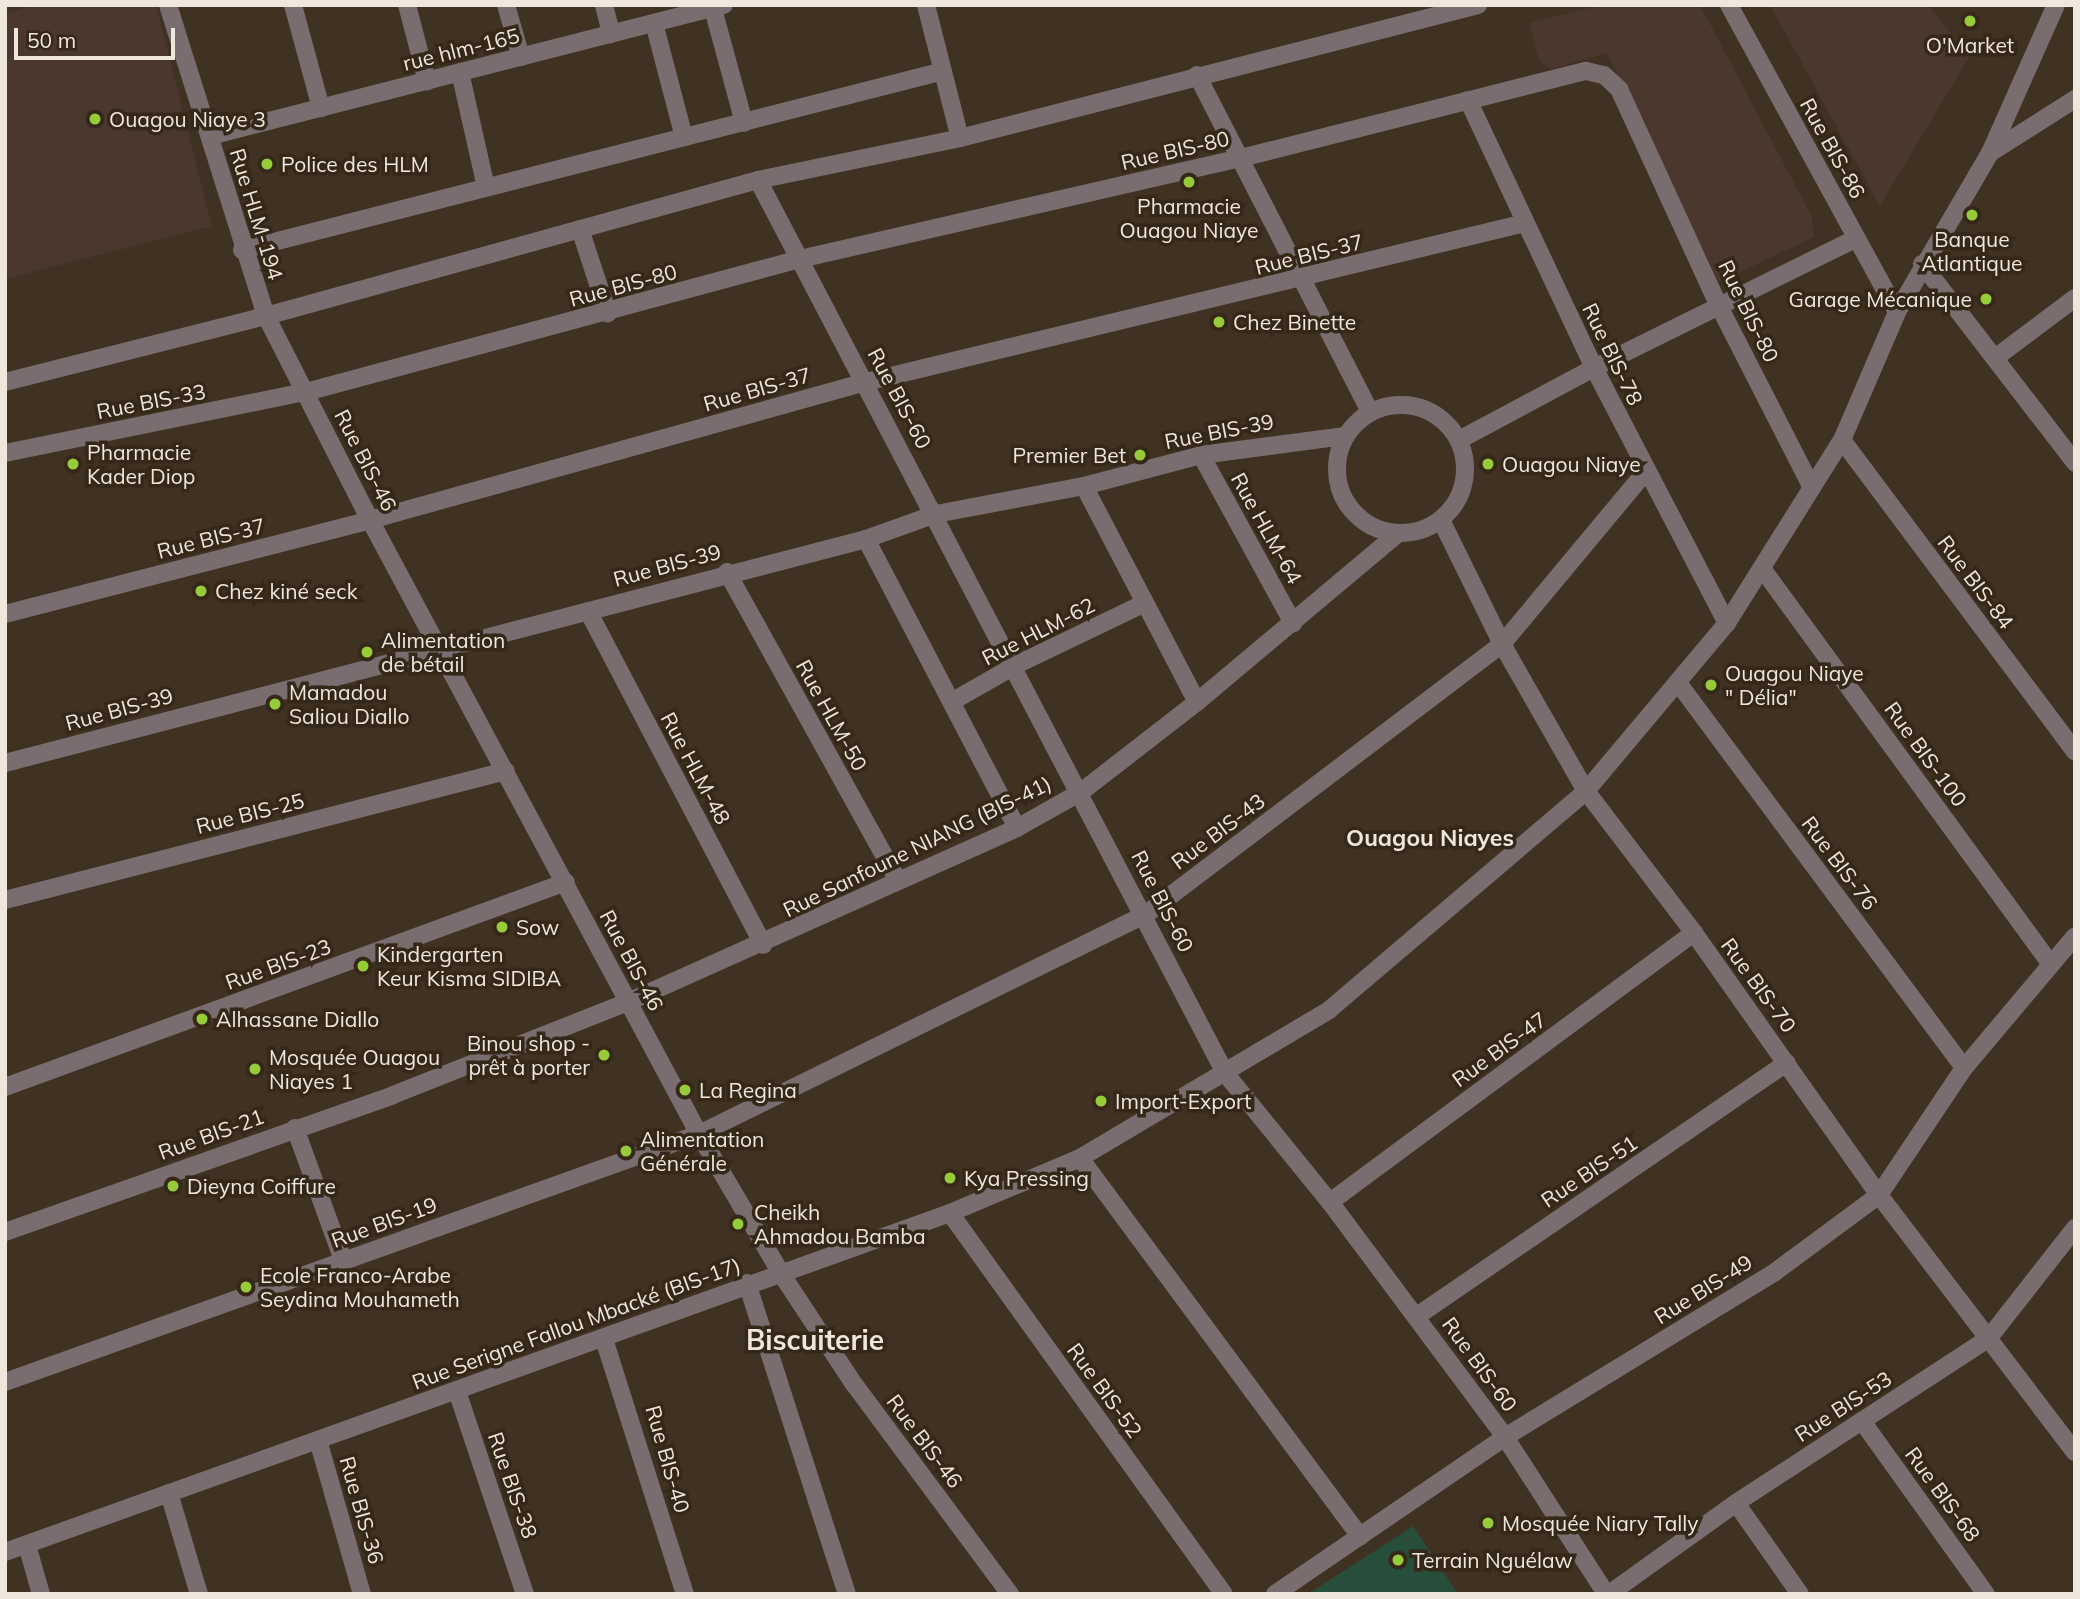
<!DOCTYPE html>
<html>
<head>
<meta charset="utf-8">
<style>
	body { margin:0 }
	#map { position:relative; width:2080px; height:1599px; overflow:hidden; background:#403222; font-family:Mulish,sans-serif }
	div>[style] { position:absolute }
	.commercial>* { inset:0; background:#4a382f }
	.green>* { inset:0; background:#264e3b }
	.minor>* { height:18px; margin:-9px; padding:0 9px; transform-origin:9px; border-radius:9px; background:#796d70 }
	.minor>.ring { margin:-9px; padding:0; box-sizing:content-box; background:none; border:18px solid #796d70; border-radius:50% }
	.dots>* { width:19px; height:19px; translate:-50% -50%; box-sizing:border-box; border:4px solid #362818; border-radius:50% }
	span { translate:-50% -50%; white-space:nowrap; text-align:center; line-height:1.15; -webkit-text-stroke:7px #362818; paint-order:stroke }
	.poi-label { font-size:21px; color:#efe6dc }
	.left { translate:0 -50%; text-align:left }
	.right { translate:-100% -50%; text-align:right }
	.street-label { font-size:21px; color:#efe6dc }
	.neighbourhood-label { font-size:23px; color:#efe6dc; font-weight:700 }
	.district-label { font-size:28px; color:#efe6dc; font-weight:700 }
	.frame { position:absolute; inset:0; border:7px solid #efe6dc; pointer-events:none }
	.scale { position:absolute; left:14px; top:28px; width:161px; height:32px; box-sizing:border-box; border:4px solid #efe6dc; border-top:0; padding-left:9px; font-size:21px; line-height:24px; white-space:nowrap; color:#efe6dc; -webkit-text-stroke:5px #362818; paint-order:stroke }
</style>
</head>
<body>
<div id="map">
	<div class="commercial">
		<i style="clip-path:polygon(36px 5px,156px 5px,212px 226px,5px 279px,5px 13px)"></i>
		<i style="clip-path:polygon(1602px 5px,1700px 5px,1812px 217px,1814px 237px,1719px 282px,1607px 53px,1551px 69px,1539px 60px,1529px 23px)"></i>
		<i style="clip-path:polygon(1770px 5px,1928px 5px,1970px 56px,1880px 206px)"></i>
	</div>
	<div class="green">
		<i style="clip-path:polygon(1413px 1526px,1458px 1594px,1308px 1594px)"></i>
	</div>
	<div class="minor">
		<i style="left:168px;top:5px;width:326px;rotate:72.5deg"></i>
		<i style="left:266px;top:316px;width:229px;rotate:63deg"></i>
		<i style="left:370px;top:520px;width:697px;rotate:61.82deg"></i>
		<i style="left:699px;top:1134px;width:164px;rotate:59.5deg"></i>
		<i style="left:782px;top:1275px;width:131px;rotate:56.6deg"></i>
		<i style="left:854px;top:1384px;width:262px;rotate:53.4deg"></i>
		<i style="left:293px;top:5px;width:107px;rotate:74.8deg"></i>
		<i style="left:407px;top:5px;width:79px;rotate:75.3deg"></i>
		<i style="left:506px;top:5px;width:54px;rotate:73.9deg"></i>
		<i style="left:604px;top:5px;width:30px;rotate:76deg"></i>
		<i style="left:712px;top:5px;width:122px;rotate:74.8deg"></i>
		<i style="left:926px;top:5px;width:137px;rotate:75.7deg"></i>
		<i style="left:1729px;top:5px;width:350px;rotate:61.3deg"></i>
		<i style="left:654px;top:23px;width:118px;rotate:75.3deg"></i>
		<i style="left:460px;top:72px;width:118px;rotate:77.3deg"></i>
		<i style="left:1197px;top:75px;width:379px;rotate:62.8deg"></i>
		<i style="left:1468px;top:100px;width:296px;rotate:64.8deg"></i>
		<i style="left:1594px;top:368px;width:288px;rotate:62.5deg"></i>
		<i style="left:210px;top:136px;width:530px;rotate:-14.3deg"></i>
		<i style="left:1990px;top:153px;width:101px;rotate:-32.4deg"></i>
		<i style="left:758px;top:180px;width:1008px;rotate:62.39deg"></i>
		<i style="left:1225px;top:1073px;width:166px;rotate:50.9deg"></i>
		<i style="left:1330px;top:1202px;width:293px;rotate:53.3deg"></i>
		<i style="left:1505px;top:1437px;width:187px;rotate:57.2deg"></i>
		<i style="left:580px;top:229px;width:89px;rotate:71.8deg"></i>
		<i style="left:242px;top:250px;width:723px;rotate:-14.32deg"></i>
		<i style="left:1922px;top:264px;width:251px;rotate:52.4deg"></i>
		<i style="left:1995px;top:358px;width:100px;rotate:-36.9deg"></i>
		<i style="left:5px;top:382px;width:269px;rotate:-14.2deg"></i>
		<i style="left:266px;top:316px;width:510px;rotate:-15.45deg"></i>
		<i style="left:758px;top:180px;width:206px;rotate:-11.7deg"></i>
		<i style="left:960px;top:138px;width:535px;rotate:-14.4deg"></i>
		<i class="ring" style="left:1337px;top:405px;width:110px;height:110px"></i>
		<i style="left:1459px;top:440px;width:153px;rotate:-28.1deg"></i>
		<i style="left:1594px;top:368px;width:293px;rotate:-26.3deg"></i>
		<i style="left:1842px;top:440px;width:389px;rotate:53.2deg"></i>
		<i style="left:5px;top:453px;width:307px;rotate:-11.5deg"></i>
		<i style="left:306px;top:392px;width:512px;rotate:-15.07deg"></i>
		<i style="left:800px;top:259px;width:452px;rotate:-12.9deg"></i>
		<i style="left:1241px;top:158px;width:356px;rotate:-14.2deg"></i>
		<i style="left:1586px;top:71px;width:18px;rotate:13deg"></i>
		<i style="left:1604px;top:75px;width:21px;rotate:43deg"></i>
		<i style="left:1619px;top:89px;width:239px;rotate:65.3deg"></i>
		<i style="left:1719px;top:306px;width:204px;rotate:62.9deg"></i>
		<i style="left:1201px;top:455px;width:192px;rotate:61.3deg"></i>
		<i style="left:1084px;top:486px;width:244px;rotate:62.4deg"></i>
		<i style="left:1442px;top:522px;width:136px;rotate:63.8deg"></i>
		<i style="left:1502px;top:644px;width:169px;rotate:60.3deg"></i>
		<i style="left:1586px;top:791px;width:178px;rotate:52.7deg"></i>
		<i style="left:1694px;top:933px;width:321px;rotate:54.8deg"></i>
		<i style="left:1879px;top:1195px;width:323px;rotate:52.7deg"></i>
		<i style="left:866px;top:539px;width:326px;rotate:62.4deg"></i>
		<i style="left:1764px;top:571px;width:487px;rotate:53.9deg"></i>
		<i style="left:727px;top:572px;width:352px;rotate:61deg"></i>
		<i style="left:588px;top:611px;width:377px;rotate:62.3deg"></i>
		<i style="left:5px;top:614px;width:377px;rotate:-14.4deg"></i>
		<i style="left:370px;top:520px;width:515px;rotate:-15.55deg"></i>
		<i style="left:866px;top:382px;width:678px;rotate:-13.56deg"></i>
		<i style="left:1679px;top:684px;width:478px;rotate:53.4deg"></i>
		<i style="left:953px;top:701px;width:70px;rotate:-29.8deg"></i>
		<i style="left:1014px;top:666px;width:145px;rotate:-25.7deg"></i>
		<i style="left:5px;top:763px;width:890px;rotate:-14.58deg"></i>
		<i style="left:866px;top:539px;width:74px;rotate:-19.7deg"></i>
		<i style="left:936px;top:514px;width:151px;rotate:-10.7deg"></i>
		<i style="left:1084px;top:486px;width:121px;rotate:-14.8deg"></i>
		<i style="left:1201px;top:455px;width:146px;rotate:-7.5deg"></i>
		<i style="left:5px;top:900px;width:517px;rotate:-14.44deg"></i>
		<i style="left:5px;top:1087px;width:597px;rotate:-20.07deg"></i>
		<i style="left:295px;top:1128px;width:140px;rotate:70deg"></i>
		<i style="left:1080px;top:1158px;width:471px;rotate:53.5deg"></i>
		<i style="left:1330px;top:1202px;width:453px;rotate:-36.5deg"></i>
		<i style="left:950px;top:1213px;width:469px;rotate:54.3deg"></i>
		<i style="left:5px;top:1232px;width:411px;rotate:-19.4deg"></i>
		<i style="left:393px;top:1095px;width:253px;rotate:-21.6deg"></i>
		<i style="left:628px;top:1002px;width:426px;rotate:-24.1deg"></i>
		<i style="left:1017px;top:828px;width:73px;rotate:-29.4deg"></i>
		<i style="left:1081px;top:792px;width:147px;rotate:-37.8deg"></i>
		<i style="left:1197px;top:702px;width:261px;rotate:-40deg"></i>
		<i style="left:747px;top:1283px;width:327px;rotate:72.2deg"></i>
		<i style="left:1417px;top:1316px;width:448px;rotate:-34.4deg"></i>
		<i style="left:604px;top:1339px;width:268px;rotate:72.4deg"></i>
		<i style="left:5px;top:1382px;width:737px;rotate:-19.66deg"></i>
		<i style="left:699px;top:1134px;width:497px;rotate:-26.2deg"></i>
		<i style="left:1145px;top:915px;width:448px;rotate:-37.2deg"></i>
		<i style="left:1502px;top:644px;width:225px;rotate:-50.2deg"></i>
		<i style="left:457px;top:1391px;width:214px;rotate:71.5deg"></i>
		<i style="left:1862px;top:1421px;width:213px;rotate:54.4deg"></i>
		<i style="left:318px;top:1440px;width:160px;rotate:74.1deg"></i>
		<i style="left:169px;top:1493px;width:105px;rotate:73.5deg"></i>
		<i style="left:1736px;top:1503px;width:111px;rotate:54.9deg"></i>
		<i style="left:27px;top:1545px;width:51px;rotate:74.1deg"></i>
		<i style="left:5px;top:1552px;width:1004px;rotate:-19.73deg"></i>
		<i style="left:950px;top:1213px;width:141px;rotate:-22.9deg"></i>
		<i style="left:1080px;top:1158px;width:290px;rotate:-30.7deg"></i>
		<i style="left:1329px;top:1010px;width:338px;rotate:-40.4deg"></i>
		<i style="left:1586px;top:791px;width:219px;rotate:-50deg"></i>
		<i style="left:1727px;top:623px;width:216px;rotate:-57.9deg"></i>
		<i style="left:1842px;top:440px;width:139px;rotate:-66.7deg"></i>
		<i style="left:1897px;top:312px;width:184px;rotate:-59.7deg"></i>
		<i style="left:1990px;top:153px;width:162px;rotate:-66deg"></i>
		<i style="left:1275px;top:1594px;width:278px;rotate:-34.3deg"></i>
		<i style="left:1505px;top:1437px;width:316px;rotate:-31.4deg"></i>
		<i style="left:1775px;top:1272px;width:129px;rotate:-36.5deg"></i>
		<i style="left:1879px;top:1195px;width:153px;rotate:-56.2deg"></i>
		<i style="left:1964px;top:1068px;width:172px;rotate:-49.9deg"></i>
		<i style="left:1609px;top:1594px;width:156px;rotate:-35.6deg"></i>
		<i style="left:1736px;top:1503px;width:301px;rotate:-33.1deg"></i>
		<i style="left:1988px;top:1339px;width:141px;rotate:-51.9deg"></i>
	</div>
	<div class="dots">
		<i style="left:1970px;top:21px;background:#96cc3a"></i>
		<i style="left:95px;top:119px;background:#96cc3a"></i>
		<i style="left:267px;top:164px;background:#96cc3a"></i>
		<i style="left:1189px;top:182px;background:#96cc3a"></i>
		<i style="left:1972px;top:215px;background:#96cc3a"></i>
		<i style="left:1986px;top:299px;background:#96cc3a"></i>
		<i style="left:1219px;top:322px;background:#96cc3a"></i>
		<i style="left:1140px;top:455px;background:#96cc3a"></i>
		<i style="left:73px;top:464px;background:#96cc3a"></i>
		<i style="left:1488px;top:464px;background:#96cc3a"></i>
		<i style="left:201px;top:591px;background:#96cc3a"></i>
		<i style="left:367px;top:652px;background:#96cc3a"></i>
		<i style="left:1711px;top:685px;background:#96cc3a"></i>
		<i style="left:275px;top:704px;background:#96cc3a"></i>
		<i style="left:502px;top:927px;background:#96cc3a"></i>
		<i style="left:363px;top:966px;background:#96cc3a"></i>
		<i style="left:202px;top:1019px;background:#96cc3a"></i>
		<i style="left:604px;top:1055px;background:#96cc3a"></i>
		<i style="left:255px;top:1069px;background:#96cc3a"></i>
		<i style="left:685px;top:1090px;background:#96cc3a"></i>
		<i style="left:1101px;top:1101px;background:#96cc3a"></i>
		<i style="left:626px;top:1151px;background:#96cc3a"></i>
		<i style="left:950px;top:1178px;background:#96cc3a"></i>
		<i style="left:173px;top:1186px;background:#96cc3a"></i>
		<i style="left:738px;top:1224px;background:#96cc3a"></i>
		<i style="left:246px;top:1287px;background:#96cc3a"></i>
		<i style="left:1488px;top:1523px;background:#96cc3a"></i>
		<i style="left:1398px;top:1560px;background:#96cc3a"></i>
	</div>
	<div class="poi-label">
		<span style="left:1970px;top:45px">O'Market</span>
		<span class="left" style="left:109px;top:119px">Ouagou Niaye 3</span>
		<span class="left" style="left:281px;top:164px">Police des HLM</span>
		<span style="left:1189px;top:218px">Pharmacie<br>Ouagou Niaye</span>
		<span style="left:1972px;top:251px">Banque<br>Atlantique</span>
		<span class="right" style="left:1972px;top:299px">Garage Mécanique</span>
		<span class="left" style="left:1233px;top:322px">Chez Binette</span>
		<span class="left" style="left:87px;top:464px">Pharmacie<br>Kader Diop</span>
		<span class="right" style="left:1126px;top:455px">Premier Bet</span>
		<span class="left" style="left:1502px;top:464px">Ouagou Niaye</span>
		<span class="left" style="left:215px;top:591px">Chez kiné seck</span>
		<span class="left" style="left:381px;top:652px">Alimentation<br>de bétail</span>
		<span class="left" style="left:1725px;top:685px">Ouagou Niaye<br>" Délia"</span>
		<span class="left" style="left:289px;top:704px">Mamadou<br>Saliou Diallo</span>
		<span class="left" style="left:516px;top:927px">Sow</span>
		<span class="left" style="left:377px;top:966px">Kindergarten<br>Keur Kisma SIDIBA</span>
		<span class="left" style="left:216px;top:1019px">Alhassane Diallo</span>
		<span class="right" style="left:590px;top:1055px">Binou shop -<br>prêt à porter</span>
		<span class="left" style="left:269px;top:1069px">Mosquée Ouagou<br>Niayes 1</span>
		<span class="left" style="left:699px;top:1090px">La Regina</span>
		<span class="left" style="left:1115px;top:1101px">Import-Export</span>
		<span class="left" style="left:640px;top:1151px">Alimentation<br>Générale</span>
		<span class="left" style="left:964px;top:1178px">Kya Pressing</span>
		<span class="left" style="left:187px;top:1186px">Dieyna Coiffure</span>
		<span class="left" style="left:754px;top:1224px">Cheikh<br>Ahmadou Bamba</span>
		<span class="left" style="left:260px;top:1287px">Ecole Franco-Arabe<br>Seydina Mouhameth</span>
		<span class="left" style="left:1502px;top:1523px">Mosquée Niary Tally</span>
		<span class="left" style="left:1412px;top:1560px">Terrain Nguélaw</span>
	</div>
	<div class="street-label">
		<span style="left:461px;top:49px;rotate:-14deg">rue hlm-165</span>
		<span style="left:1833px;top:148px;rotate:61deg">Rue BIS-86</span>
		<span style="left:1175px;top:150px;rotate:-13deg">Rue BIS-80</span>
		<span style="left:257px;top:214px;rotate:73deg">Rue HLM-194</span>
		<span style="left:1309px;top:254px;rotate:-14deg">Rue BIS-37</span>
		<span style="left:623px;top:285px;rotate:-15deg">Rue BIS-80</span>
		<span style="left:1749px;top:311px;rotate:64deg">Rue BIS-80</span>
		<span style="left:1613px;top:354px;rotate:64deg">Rue BIS-78</span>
		<span style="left:757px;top:389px;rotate:-16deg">Rue BIS-37</span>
		<span style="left:900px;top:398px;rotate:62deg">Rue BIS-60</span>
		<span style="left:151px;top:401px;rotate:-11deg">Rue BIS-33</span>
		<span style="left:1219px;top:431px;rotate:-11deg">Rue BIS-39</span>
		<span style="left:366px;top:460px;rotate:63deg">Rue BIS-46</span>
		<span style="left:1267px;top:528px;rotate:61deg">Rue HLM-64</span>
		<span style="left:211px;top:538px;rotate:-14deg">Rue BIS-37</span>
		<span style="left:667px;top:565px;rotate:-15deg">Rue BIS-39</span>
		<span style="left:1976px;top:582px;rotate:53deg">Rue BIS-84</span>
		<span style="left:1038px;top:631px;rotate:-27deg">Rue HLM-62</span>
		<span style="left:119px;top:709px;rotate:-15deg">Rue BIS-39</span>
		<span style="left:832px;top:715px;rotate:61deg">Rue HLM-50</span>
		<span style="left:1926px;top:754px;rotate:54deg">Rue BIS-100</span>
		<span style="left:696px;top:768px;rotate:62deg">Rue HLM-48</span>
		<span style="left:250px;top:813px;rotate:-14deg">Rue BIS-25</span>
		<span style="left:1218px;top:831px;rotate:-37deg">Rue BIS-43</span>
		<span style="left:917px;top:846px;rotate:-26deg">Rue Sanfoune NIANG (BIS-41)</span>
		<span style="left:1840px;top:863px;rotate:53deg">Rue BIS-76</span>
		<span style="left:1163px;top:901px;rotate:63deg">Rue BIS-60</span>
		<span style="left:632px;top:960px;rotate:62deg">Rue BIS-46</span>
		<span style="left:278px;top:964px;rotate:-20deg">Rue BIS-23</span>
		<span style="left:1759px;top:985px;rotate:54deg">Rue BIS-70</span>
		<span style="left:1499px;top:1049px;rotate:-36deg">Rue BIS-47</span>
		<span style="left:211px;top:1134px;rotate:-20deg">Rue BIS-21</span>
		<span style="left:1589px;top:1171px;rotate:-34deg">Rue BIS-51</span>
		<span style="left:384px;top:1222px;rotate:-20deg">Rue BIS-19</span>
		<span style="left:1703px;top:1289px;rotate:-32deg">Rue BIS-49</span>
		<span style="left:576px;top:1323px;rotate:-20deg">Rue Serigne Fallou Mbacké (BIS-17)</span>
		<span style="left:1480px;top:1364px;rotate:54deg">Rue BIS-60</span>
		<span style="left:1105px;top:1390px;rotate:54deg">Rue BIS-52</span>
		<span style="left:1843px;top:1406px;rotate:-33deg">Rue BIS-53</span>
		<span style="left:925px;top:1441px;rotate:53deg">Rue BIS-46</span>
		<span style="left:668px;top:1459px;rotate:74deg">Rue BIS-40</span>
		<span style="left:513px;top:1485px;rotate:71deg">Rue BIS-38</span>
		<span style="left:1943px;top:1494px;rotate:54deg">Rue BIS-68</span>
		<span style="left:362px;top:1510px;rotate:74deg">Rue BIS-36</span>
	</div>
	<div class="neighbourhood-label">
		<span style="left:1430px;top:838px">Ouagou Niayes</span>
	</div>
	<div class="district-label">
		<span style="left:815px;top:1340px">Biscuiterie</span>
	</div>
	<div class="frame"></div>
	<div class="scale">50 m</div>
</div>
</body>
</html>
